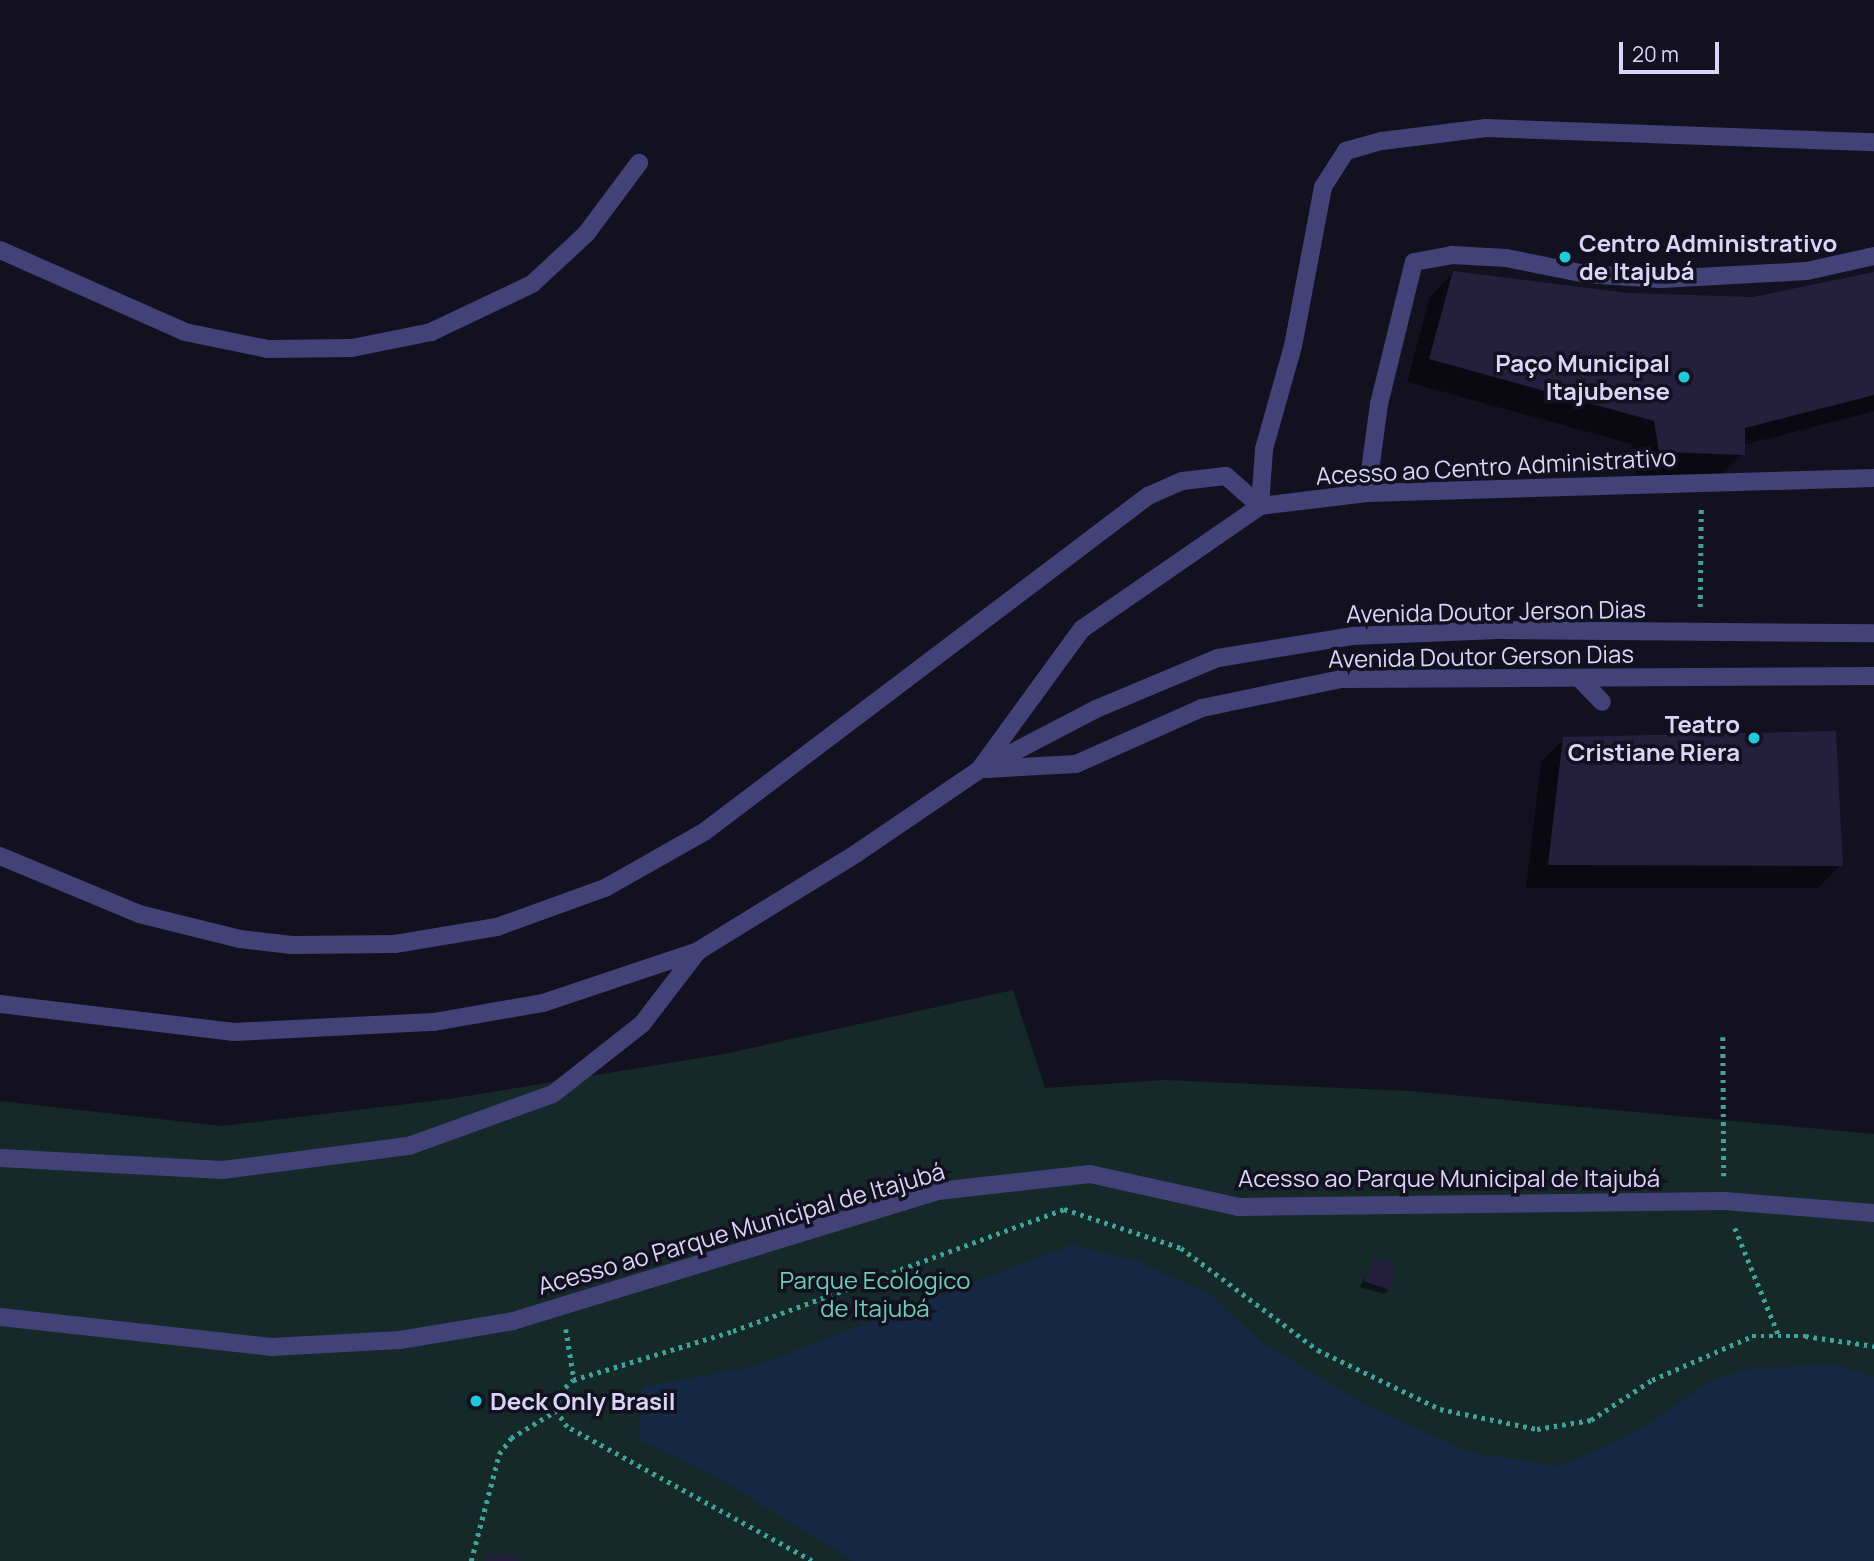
<!DOCTYPE html>
<html>
<head>
<meta charset="utf-8">
<style>
	body { margin:0 }
	#map { position:relative; width:1874px; height:1561px; overflow:hidden; background:#131020; font-family:Manrope,sans-serif }
	div>[style] { position:absolute }
	.green>* { inset:0; background:#142928 }
	.water>* { inset:0; background:#162944 }
	.shadow>* { inset:0; background:#0007 }
	.building>* { inset:0; background:#251f3e }
	.path>* { height:4.5px; margin-top:-2.25px; transform-origin:0; background:repeating-linear-gradient(90deg,#3fa39c 0 3.5px,transparent 0 8.5px) }
	.lane>* { height:18px; margin:-9px; padding:0 9px; transform-origin:9px; border-radius:9px; background:#434278 }
	.street>* { height:18px; margin:-9px; padding:0 9px; transform-origin:9px; border-radius:9px; background:#434278 }
	.dots>* { width:19px; height:19px; translate:-50% -50%; box-sizing:border-box; border:4px solid #131020; border-radius:50% }
	span { translate:-50% -50%; white-space:nowrap; text-align:center; line-height:1.15; -webkit-text-stroke:7px #131020; paint-order:stroke }
	.poi-label { font-size:24px; color:#d9d5f9; font-weight:700 }
	.left { translate:0 -50%; text-align:left }
	.right { translate:-100% -50%; text-align:right }
	.street-label { font-size:24px; color:#d9d5f9 }
	.park-label { font-size:24px; color:#6bcfb4 }
	.scale { position:absolute; left:1619px; top:42px; width:100px; height:32px; box-sizing:border-box; border:4px solid #d9d5f9; border-top:0; padding-left:9px; font-size:21px; line-height:24px; white-space:nowrap; color:#d9d5f9; -webkit-text-stroke:5px #131020; paint-order:stroke }
</style>
</head>
<body>
<div id="map">
	<div class="green">
		<i style="clip-path:polygon(1013px 990px,1045px 1088px,1165px 1080px,1409px 1091px,1874px 1134px,1874px 1561px,0 1561px,0 1101px,222px 1126px,449px 1099px,724px 1054px)"></i>
	</div>
	<div class="water">
		<i style="clip-path:polygon(1071px 1245px,1138px 1261px,1212px 1296px,1260px 1341px,1363px 1404px,1471px 1453px,1562px 1466px,1642px 1429px,1709px 1382px,1747px 1369px,1835px 1364px,1874px 1377px,1874px 1561px,853px 1561px,710px 1473px,639px 1440px,642px 1387px,752px 1367px)"></i>
	</div>
	<div class="shadow">
		<i style="clip-path:polygon(1453px 273px,1628px 295px,1753px 299px,1874px 274px,1874px 411px,1743px 445px,1743px 454px,1720px 477px,1636px 475px,1632px 444px,1407px 382px,1430px 297px)"></i>
		<i style="clip-path:polygon(1564px 739px,1841px 865px,1818px 888px,1526px 888px,1541px 762px)"></i>
		<i style="clip-path:polygon(1374px 1260px,1389px 1289px,1384px 1294px,1360px 1287px)"></i>
	</div>
	<div class="building">
		<i style="clip-path:polygon(1453px 271px,1628px 293px,1753px 297px,1874px 272px,1874px 395px,1745px 428px,1745px 455px,1659px 452px,1654px 421px,1429px 359px)"></i>
		<i style="clip-path:polygon(1836px 731px,1843px 866px,1548px 865px,1563px 737px)"></i>
		<i style="clip-path:polygon(1373px 1259px,1394px 1261px,1390px 1290px,1364px 1281px)"></i>
		<i style="clip-path:polygon(492px 1554px,517px 1556px,520px 1561px,485px 1561px)"></i>
	</div>
	<div class="path">
		<i style="left:1700px;top:607px;width:100px;rotate:-89.4deg"></i>
		<i style="left:1723px;top:1037px;width:139px;rotate:89.6deg"></i>
		<i style="left:1735px;top:1228px;width:117px;rotate:67.8deg"></i>
		<i style="left:566px;top:1329px;width:51px;rotate:80.9deg"></i>
		<i style="left:471px;top:1561px;width:111px;rotate:-75.3deg"></i>
		<i style="left:499px;top:1454px;width:20px;rotate:-53deg"></i>
		<i style="left:511px;top:1438px;width:52px;rotate:-31deg"></i>
		<i style="left:812px;top:1561px;width:279px;rotate:-151.3deg"></i>
		<i style="left:567px;top:1427px;width:19px;rotate:-125deg"></i>
		<i style="left:556px;top:1411px;width:18px;rotate:-81deg"></i>
		<i style="left:559px;top:1393px;width:19px;rotate:-43deg"></i>
		<i style="left:573px;top:1380px;width:167px;rotate:-17deg"></i>
		<i style="left:733px;top:1331px;width:353px;rotate:-20.2deg"></i>
		<i style="left:1064px;top:1209px;width:123px;rotate:18.4deg"></i>
		<i style="left:1181px;top:1248px;width:171px;rotate:36.7deg"></i>
		<i style="left:1318px;top:1350px;width:136px;rotate:25.8deg"></i>
		<i style="left:1440px;top:1409px;width:99px;rotate:11.7deg"></i>
		<i style="left:1537px;top:1429px;width:55px;rotate:-9.5deg"></i>
		<i style="left:1591px;top:1420px;width:73px;rotate:-33.3deg"></i>
		<i style="left:1652px;top:1380px;width:109px;rotate:-23.7deg"></i>
		<i style="left:1752px;top:1336px;width:53px"></i>
		<i style="left:1805px;top:1336px;width:70px;rotate:8.2deg"></i>
	</div>
	<div class="lane">
		<i style="left:0;top:250px;width:202px;rotate:23.9deg"></i>
		<i style="left:185px;top:332px;width:85px;rotate:11.6deg"></i>
		<i style="left:268px;top:349px;width:84px;rotate:-0.7deg"></i>
		<i style="left:352px;top:348px;width:81px;rotate:-11.4deg"></i>
		<i style="left:431px;top:332px;width:112px;rotate:-25.4deg"></i>
		<i style="left:532px;top:284px;width:74px;rotate:-42.8deg"></i>
		<i style="left:586px;top:234px;width:89px;rotate:-53.3deg"></i>
		<i style="left:1367px;top:493px;width:90px;rotate:-82.3deg"></i>
		<i style="left:1379px;top:404px;width:146px;rotate:-76.2deg"></i>
		<i style="left:1414px;top:262px;width:39px;rotate:-10deg"></i>
		<i style="left:1452px;top:255px;width:54px;rotate:3.2deg"></i>
		<i style="left:1506px;top:258px;width:81px;rotate:11.4deg"></i>
		<i style="left:1585px;top:274px;width:76px;rotate:3.8deg"></i>
		<i style="left:1661px;top:279px;width:146px;rotate:-3.1deg"></i>
		<i style="left:1807px;top:271px;width:69px;rotate:-12.6deg"></i>
		<i style="left:1260px;top:506px;width:57px;rotate:-86deg"></i>
		<i style="left:1264px;top:449px;width:107px;rotate:-74.3deg"></i>
		<i style="left:1293px;top:346px;width:162px;rotate:-79.3deg"></i>
		<i style="left:1323px;top:187px;width:43px;rotate:-57.4deg"></i>
		<i style="left:1346px;top:151px;width:37px;rotate:-16deg"></i>
		<i style="left:1382px;top:141px;width:105px;rotate:-7.1deg"></i>
		<i style="left:1486px;top:128px;width:388px;rotate:2.1deg"></i>
		<i style="left:1579px;top:678px;width:33px;rotate:46deg"></i>
		<i style="left:0;top:856px;width:151px;rotate:22.6deg"></i>
		<i style="left:139px;top:914px;width:104px;rotate:13.9deg"></i>
		<i style="left:240px;top:939px;width:52px;rotate:6.6deg"></i>
		<i style="left:292px;top:945px;width:103px;rotate:-0.6deg"></i>
		<i style="left:395px;top:944px;width:103px;rotate:-9.5deg"></i>
		<i style="left:497px;top:927px;width:115px;rotate:-19.9deg"></i>
		<i style="left:605px;top:888px;width:114px;rotate:-29.5deg"></i>
		<i style="left:704px;top:832px;width:557px;rotate:-37.12deg"></i>
		<i style="left:1148px;top:496px;width:37px;rotate:-24deg"></i>
		<i style="left:1182px;top:481px;width:44px;rotate:-6.5deg"></i>
		<i style="left:1226px;top:476px;width:45px;rotate:41.4deg"></i>
		<i style="left:0;top:1004px;width:236px;rotate:6.8deg"></i>
		<i style="left:234px;top:1032px;width:200px;rotate:-2.9deg"></i>
		<i style="left:434px;top:1022px;width:111px;rotate:-9.9deg"></i>
		<i style="left:543px;top:1003px;width:163px;rotate:-18.5deg"></i>
		<i style="left:698px;top:951px;width:187px;rotate:-31.6deg"></i>
		<i style="left:857px;top:853px;width:148px;rotate:-34.2deg"></i>
		<i style="left:979px;top:770px;width:175px;rotate:-53.9deg"></i>
		<i style="left:1082px;top:629px;width:216px;rotate:-34.6deg"></i>
		<i style="left:1260px;top:506px;width:108px;rotate:-6.9deg"></i>
		<i style="left:1367px;top:493px;width:507px;rotate:-1.69deg"></i>
		<i style="left:0;top:1158px;width:223px;rotate:3.1deg"></i>
		<i style="left:223px;top:1170px;width:188px;rotate:-7.4deg"></i>
		<i style="left:409px;top:1146px;width:153px;rotate:-19.9deg"></i>
		<i style="left:553px;top:1094px;width:113px;rotate:-38.2deg"></i>
		<i style="left:642px;top:1024px;width:92px;rotate:-52.5deg"></i>
		<i style="left:0;top:1317px;width:274px;rotate:6.3deg"></i>
		<i style="left:272px;top:1347px;width:128px;rotate:-3.1deg"></i>
		<i style="left:400px;top:1340px;width:115px;rotate:-9.5deg"></i>
		<i style="left:513px;top:1321px;width:444px;rotate:-17deg"></i>
		<i style="left:938px;top:1191px;width:153px;rotate:-6.4deg"></i>
		<i style="left:1090px;top:1174px;width:153px;rotate:12.5deg"></i>
		<i style="left:1239px;top:1207px;width:485px;rotate:-0.7deg"></i>
		<i style="left:1724px;top:1201px;width:150px;rotate:4.6deg"></i>
	</div>
	<div class="street">
		<i style="left:986px;top:769px;width:90px;rotate:-3.2deg"></i>
		<i style="left:1076px;top:764px;width:138px;rotate:-24deg"></i>
		<i style="left:1202px;top:708px;width:142px;rotate:-11.8deg"></i>
		<i style="left:1341px;top:679px;width:533px;rotate:-0.32deg"></i>
		<i style="left:979px;top:770px;width:132px;rotate:-27.5deg"></i>
		<i style="left:1096px;top:709px;width:132px;rotate:-22.7deg"></i>
		<i style="left:1218px;top:658px;width:136px;rotate:-9.3deg"></i>
		<i style="left:1352px;top:636px;width:146px;rotate:-2.4deg"></i>
		<i style="left:1498px;top:630px;width:376px;rotate:0.5deg"></i>
	</div>
	<div class="dots">
		<i style="left:1565px;top:257px;background:#1fcbdb"></i>
		<i style="left:1684px;top:377px;background:#1fcbdb"></i>
		<i style="left:1754px;top:738px;background:#1fcbdb"></i>
		<i style="left:476px;top:1401px;background:#1fcbdb"></i>
	</div>
	<div class="poi-label">
		<span class="left" style="left:1579px;top:257px">Centro Administrativo<br>de Itajubá</span>
		<span class="right" style="left:1670px;top:377px">Paço Municipal<br>Itajubense</span>
		<span class="right" style="left:1740px;top:738px">Teatro<br>Cristiane Riera</span>
		<span class="left" style="left:490px;top:1401px">Deck Only Brasil</span>
	</div>
	<div class="street-label">
		<span style="left:1496px;top:466px;rotate:-3deg">Acesso ao Centro Administrativo</span>
		<span style="left:1496px;top:611px;rotate:-1deg">Avenida Doutor Jerson Dias</span>
		<span style="left:1481px;top:656px;rotate:-1deg">Avenida Doutor Gerson Dias</span>
		<span style="left:1449px;top:1178px">Acesso ao Parque Municipal de Itajubá</span>
		<span style="left:741px;top:1228px;rotate:-16deg">Acesso ao Parque Municipal de Itajubá</span>
	</div>
	<div class="park-label">
		<span style="left:875px;top:1294px">Parque Ecológico<br>de Itajubá</span>
	</div>
	<div class="scale">20 m</div>
</div>
</body>
</html>
